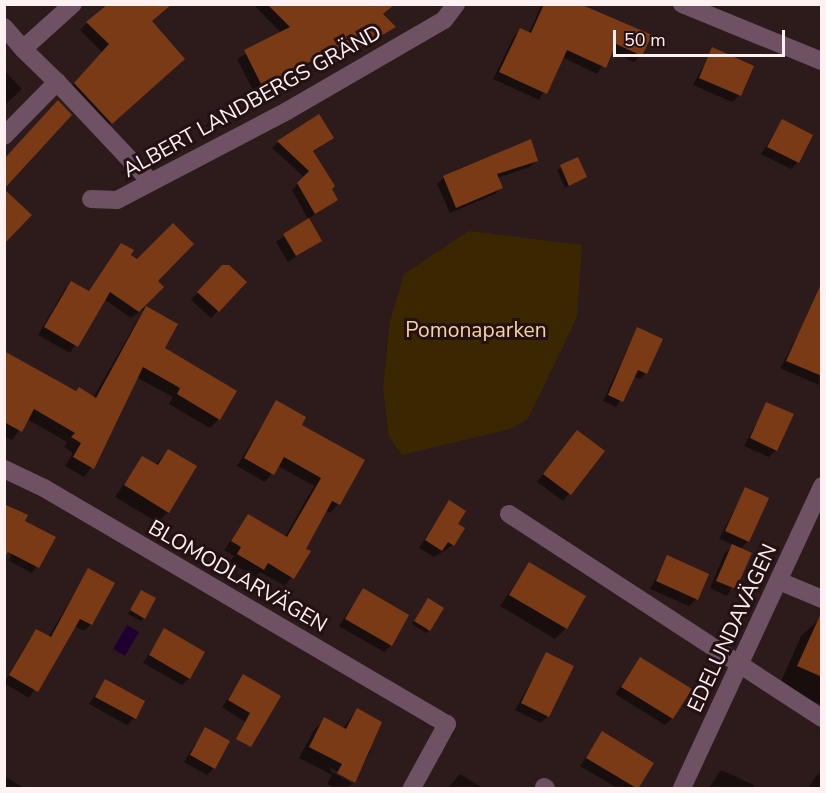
<!DOCTYPE html>
<html>
<head>
<meta charset="utf-8">
<style>
	body { margin:0 }
	#map { position:relative; width:826px; height:793px; overflow:hidden; background:#2d1b1c; font-family:"Nunito Sans",sans-serif }
	div>[style] { position:absolute }
	.green>* { inset:0; background:#3a2600 }
	.water>* { inset:0; background:#200031 }
	.shadow>* { inset:0; background:#0007 }
	.building>* { inset:0; background:#7a3a16 }
	.minor>* { height:18px; margin:-9px; padding:0 9px; transform-origin:9px; border-radius:9px; background:#6e5162 }
	span { translate:-50% -50%; white-space:nowrap; text-align:center; line-height:1.15; -webkit-text-stroke:6px #231113; paint-order:stroke }
	.street-label { font-size:21px; color:#fff1f2 }
	.park-label { font-size:21px; color:#f6d49f }
	.frame { position:absolute; inset:0; border:6px solid #fff1f2; pointer-events:none }
	.scale { position:absolute; left:613px; top:30px; width:172px; height:27px; box-sizing:border-box; border:3px solid #fff1f2; border-top:0; padding-left:8px; font-size:18px; line-height:21px; white-space:nowrap; color:#fff1f2; -webkit-text-stroke:4px #231113; paint-order:stroke }
</style>
</head>
<body>
<div id="map">
	<div class="green">
		<i style="clip-path:polygon(469px 231px,582px 245px,577px 317px,528px 419px,510px 429px,402px 455px,389px 437px,383px 387px,390px 321px,404px 274px)"></i>
	</div>
	<div class="water">
		<i style="clip-path:polygon(127px 625px,139px 632px,125px 656px,113px 649px)"></i>
	</div>
	<div class="shadow">
		<i style="clip-path:polygon(253px 4px,394px 4px,382px 15px,394px 27px,324px 71px,310px 64px,254px 92px,237px 59px,281px 33px)"></i>
		<i style="clip-path:polygon(542px 4px,578px 4px,641px 55px,634px 62px,611px 52px,597px 74px,562px 57px,539px 100px,493px 79px,514px 36px,521px 30px,529px 33px)"></i>
		<i style="clip-path:polygon(151px 21px,176px 67px,103px 130px,67px 91px,103px 53px,80px 30px,87px 23px)"></i>
		<i style="clip-path:polygon(713px 49px,740px 95px,732px 102px,693px 85px)"></i>
		<i style="clip-path:polygon(4px 70px,22px 89px,4px 106px)"></i>
		<i style="clip-path:polygon(782px 121px,798px 162px,791px 169px,761px 154px)"></i>
		<i style="clip-path:polygon(332px 138px,312px 153px,336px 200px,308px 219px,292px 190px,304px 177px,272px 148px,278px 142px)"></i>
		<i style="clip-path:polygon(577px 159px,586px 177px,565px 188px,557px 170px)"></i>
		<i style="clip-path:polygon(536px 160px,530px 167px,497px 178px,501px 187px,495px 194px,450px 213px,437px 184px,444px 177px)"></i>
		<i style="clip-path:polygon(308px 220px,320px 240px,288px 262px,276px 242px)"></i>
		<i style="clip-path:polygon(122px 245px,156px 281px,143px 306px,176px 324px,163px 349px,219px 419px,210px 428px,169px 404px,173px 397px,136px 377px,100px 449px,103px 451px,84px 477px,65px 466px,73px 453px,64px 447px,67px 442px,27px 419px,12px 440px,4px 436px,4px 358px,93px 398px,144px 309px,131px 318px,104px 299px,70px 353px,38px 335px,65px 289px,71px 283px,88px 292px)"></i>
		<i style="clip-path:polygon(215px 274px,245px 283px,211px 318px,191px 300px)"></i>
		<i style="clip-path:polygon(802px 328px,822px 337px,819px 385px,780px 368px)"></i>
		<i style="clip-path:polygon(637px 329px,646px 373px,640px 379px,633px 376px,616px 407px,603px 401px)"></i>
		<i style="clip-path:polygon(276px 402px,300px 425px,363px 461px,338px 504px,330px 513px,325px 510px,304px 549px,309px 552px,285px 586px,260px 572px,255px 577px,230px 562px,234px 556px,224px 550px,248px 515px,285px 537px,314px 486px,278px 466px,265px 482px,237px 466px)"></i>
		<i style="clip-path:polygon(767px 404px,776px 450px,769px 457px,744px 446px)"></i>
		<i style="clip-path:polygon(577px 432px,603px 451px,563px 501px,537px 482px)"></i>
		<i style="clip-path:polygon(168px 451px,168px 512px,157px 522px,115px 497px,142px 458px,155px 465px)"></i>
		<i style="clip-path:polygon(745px 489px,748px 541px,740px 549px,750px 554px,727px 596px,710px 588px,725px 553px,734px 545px,719px 539px)"></i>
		<i style="clip-path:polygon(449px 502px,456px 525px,453px 545px,434px 557px,419px 548px)"></i>
		<i style="clip-path:polygon(23px 521px,54px 538px,32px 573px,9px 561px)"></i>
		<i style="clip-path:polygon(668px 557px,696px 599px,689px 606px,650px 589px)"></i>
		<i style="clip-path:polygon(529px 564px,566px 628px,555px 639px,500px 606px)"></i>
		<i style="clip-path:polygon(88px 570px,91px 624px,84px 631px,74px 626px,29px 698px,4px 683px,30px 638px,37px 631px,48px 638px)"></i>
		<i style="clip-path:polygon(363px 590px,391px 645px,384px 652px,339px 626px)"></i>
		<i style="clip-path:polygon(141px 592px,144px 618px,141px 621px,128px 614px)"></i>
		<i style="clip-path:polygon(425px 603px,429px 630px,426px 633px,412px 624px)"></i>
		<i style="clip-path:polygon(822px 617px,822px 705px,779px 686px,801px 636px)"></i>
		<i style="clip-path:polygon(164px 630px,189px 678px,182px 685px,143px 663px)"></i>
		<i style="clip-path:polygon(547px 654px,548px 716px,541px 723px,515px 710px)"></i>
		<i style="clip-path:polygon(640px 658px,672px 718px,665px 725px,615px 694px)"></i>
		<i style="clip-path:polygon(243px 676px,257px 730px,222px 707px)"></i>
		<i style="clip-path:polygon(105px 681px,134px 718px,127px 725px,89px 704px)"></i>
		<i style="clip-path:polygon(evenodd,357px 710px,367px 747px,371px 750px,354px 782px,347px 788px,335px 788px,327px 784px,332px 775px,299px 758px,314px 730px,325px 719px,343px 728px,357px 710px,331px 768px,352px 780px,352px 783px,330px 771px,331px 768px)"></i>
		<i style="clip-path:polygon(205px 729px,214px 768px,207px 775px,184px 762px)"></i>
		<i style="clip-path:polygon(602px 733px,652px 764px,636px 788px,617px 788px,580px 766px)"></i>
		<i style="clip-path:polygon(721px 770px,754px 785px,753px 788px,709px 788px)"></i>
		<i style="clip-path:polygon(822px 771px,822px 788px,808px 788px,816px 776px)"></i>
		<i style="clip-path:polygon(460px 774px,483px 788px,448px 788px)"></i>
		<i style="clip-path:polygon(4px 776px,24px 788px,4px 788px)"></i>
	</div>
	<div class="building">
		<i style="clip-path:polygon(108px 4px,172px 4px,152px 21px,185px 59px,112px 124px,74px 83px,109px 44px,86px 22px)"></i>
		<i style="clip-path:polygon(267px 4px,395px 4px,383px 14px,396px 27px,333px 64px,325px 64px,318px 58px,262px 86px,244px 50px,290px 27px)"></i>
		<i style="clip-path:polygon(544px 4px,580px 4px,652px 35px,642px 56px,616px 44px,606px 68px,567px 50px,547px 94px,499px 72px,520px 28px,531px 33px)"></i>
		<i style="clip-path:polygon(712px 47px,754px 66px,741px 96px,699px 78px)"></i>
		<i style="clip-path:polygon(58px 100px,72px 115px,4px 189px,4px 159px)"></i>
		<i style="clip-path:polygon(319px 114px,334px 138px,313px 151px,335px 186px,332px 189px,338px 200px,315px 214px,297px 183px,309px 171px,277px 141px)"></i>
		<i style="clip-path:polygon(782px 119px,813px 135px,799px 163px,767px 147px)"></i>
		<i style="clip-path:polygon(531px 139px,538px 161px,497px 174px,503px 188px,456px 208px,443px 176px)"></i>
		<i style="clip-path:polygon(578px 157px,587px 177px,569px 186px,560px 165px)"></i>
		<i style="clip-path:polygon(4px 189px,32px 215px,4px 244px)"></i>
		<i style="clip-path:polygon(309px 218px,322px 241px,296px 256px,283px 234px)"></i>
		<i style="clip-path:polygon(173px 223px,194px 244px,158px 281px,164px 287px,139px 312px,110px 292px,78px 347px,44px 327px,71px 281px,89px 291px,121px 243px,134px 250px,131px 255px,137px 259px)"></i>
		<i style="clip-path:polygon(222px 265px,229px 265px,247px 282px,219px 312px,197px 292px)"></i>
		<i style="clip-path:polygon(822px 282px,822px 376px,786px 361px)"></i>
		<i style="clip-path:polygon(146px 306px,178px 324px,165px 348px,237px 391px,220px 420px,177px 394px,180px 388px,143px 367px,94px 469px,73px 457px,81px 443px,71px 437px,75px 433px,34px 409px,22px 432px,4px 422px,4px 351px,76px 391px,79px 387px,96px 398px)"></i>
		<i style="clip-path:polygon(637px 327px,663px 339px,647px 374px,638px 370px,623px 402px,608px 395px)"></i>
		<i style="clip-path:polygon(276px 400px,306px 417px,302px 425px,365px 460px,340px 505px,332px 501px,306px 549px,311px 551px,294px 579px,268px 563px,264px 570px,237px 554px,241px 547px,231px 541px,248px 514px,287px 537px,321px 478px,284px 457px,274px 475px,244px 458px)"></i>
		<i style="clip-path:polygon(766px 402px,794px 414px,777px 451px,750px 438px)"></i>
		<i style="clip-path:polygon(577px 430px,605px 451px,571px 495px,543px 474px)"></i>
		<i style="clip-path:polygon(168px 449px,197px 466px,169px 513px,124px 485px,142px 456px,158px 465px)"></i>
		<i style="clip-path:polygon(745px 487px,769px 498px,749px 542px,725px 531px)"></i>
		<i style="clip-path:polygon(449px 500px,466px 511px,458px 524px,465px 528px,454px 546px,448px 542px,442px 551px,425px 540px)"></i>
		<i style="clip-path:polygon(4px 504px,28px 515px,25px 521px,56px 537px,39px 568px,8px 552px,4px 559px)"></i>
		<i style="clip-path:polygon(732px 544px,752px 553px,736px 589px,716px 581px)"></i>
		<i style="clip-path:polygon(667px 555px,709px 574px,698px 600px,656px 581px)"></i>
		<i style="clip-path:polygon(529px 562px,586px 596px,567px 629px,509px 595px)"></i>
		<i style="clip-path:polygon(88px 568px,115px 583px,92px 625px,80px 619px,38px 692px,9px 675px,36px 629px,51px 637px)"></i>
		<i style="clip-path:polygon(363px 588px,409px 615px,392px 646px,345px 619px)"></i>
		<i style="clip-path:polygon(141px 590px,156px 598px,145px 619px,130px 610px)"></i>
		<i style="clip-path:polygon(428px 598px,444px 608px,430px 631px,414px 621px)"></i>
		<i style="clip-path:polygon(822px 611px,822px 677px,797px 666px)"></i>
		<i style="clip-path:polygon(164px 628px,205px 652px,190px 679px,149px 655px)"></i>
		<i style="clip-path:polygon(546px 652px,574px 666px,549px 717px,521px 703px)"></i>
		<i style="clip-path:polygon(640px 657px,692px 689px,673px 719px,621px 687px)"></i>
		<i style="clip-path:polygon(243px 674px,281px 696px,251px 747px,236px 739px,250px 713px,228px 700px)"></i>
		<i style="clip-path:polygon(105px 679px,145px 701px,136px 719px,95px 697px)"></i>
		<i style="clip-path:polygon(357px 708px,382px 722px,355px 783px,337px 773px,342px 764px,309px 747px,324px 717px,346px 729px)"></i>
		<i style="clip-path:polygon(205px 727px,230px 741px,215px 769px,190px 755px)"></i>
		<i style="clip-path:polygon(602px 731px,654px 763px,638px 789px,586px 758px)"></i>
	</div>
	<div class="minor">
		<i style="left:682px;top:4px;width:151px;rotate:22.2deg"></i>
		<i style="left:4px;top:27px;width:29px;rotate:49deg"></i>
		<i style="left:57px;top:82px;width:137px;rotate:46.8deg"></i>
		<i style="left:4px;top:136px;width:76px;rotate:-45.5deg"></i>
		<i style="left:57px;top:82px;width:47px;rotate:-135.9deg"></i>
		<i style="left:23px;top:49px;width:67px;rotate:-42deg"></i>
		<i style="left:91px;top:199px;width:26px;rotate:2deg"></i>
		<i style="left:117px;top:200px;width:192px;rotate:-27.6deg"></i>
		<i style="left:287px;top:111px;width:181px;rotate:-30.1deg"></i>
		<i style="left:444px;top:20px;width:20px;rotate:-53deg"></i>
		<i style="left:4px;top:469px;width:44px;rotate:25.4deg"></i>
		<i style="left:44px;top:488px;width:467px;rotate:30.4deg"></i>
		<i style="left:447px;top:724px;width:73px;rotate:118.7deg"></i>
		<i style="left:509px;top:514px;width:374px;rotate:33.1deg"></i>
		<i style="left:779px;top:581px;width:47px;rotate:22.7deg"></i>
		<i style="left:544px;top:787px;width:2px;rotate:27deg"></i>
		<i style="left:682px;top:788px;width:333px;rotate:-65.1deg"></i>
	</div>
	<div class="street-label">
		<span style="left:252px;top:101px;rotate:-29deg">ALBERT LANDBERGS GRÄND</span>
		<span style="left:238px;top:576px;rotate:30deg">BLOMODLARVÄGEN</span>
		<span style="left:732px;top:628px;rotate:-65deg">EDELUNDAVÄGEN</span>
	</div>
	<div class="park-label">
		<span style="left:476px;top:330px">Pomonaparken</span>
	</div>
	<div class="frame"></div>
	<div class="scale">50 m</div>
</div>
</body>
</html>
